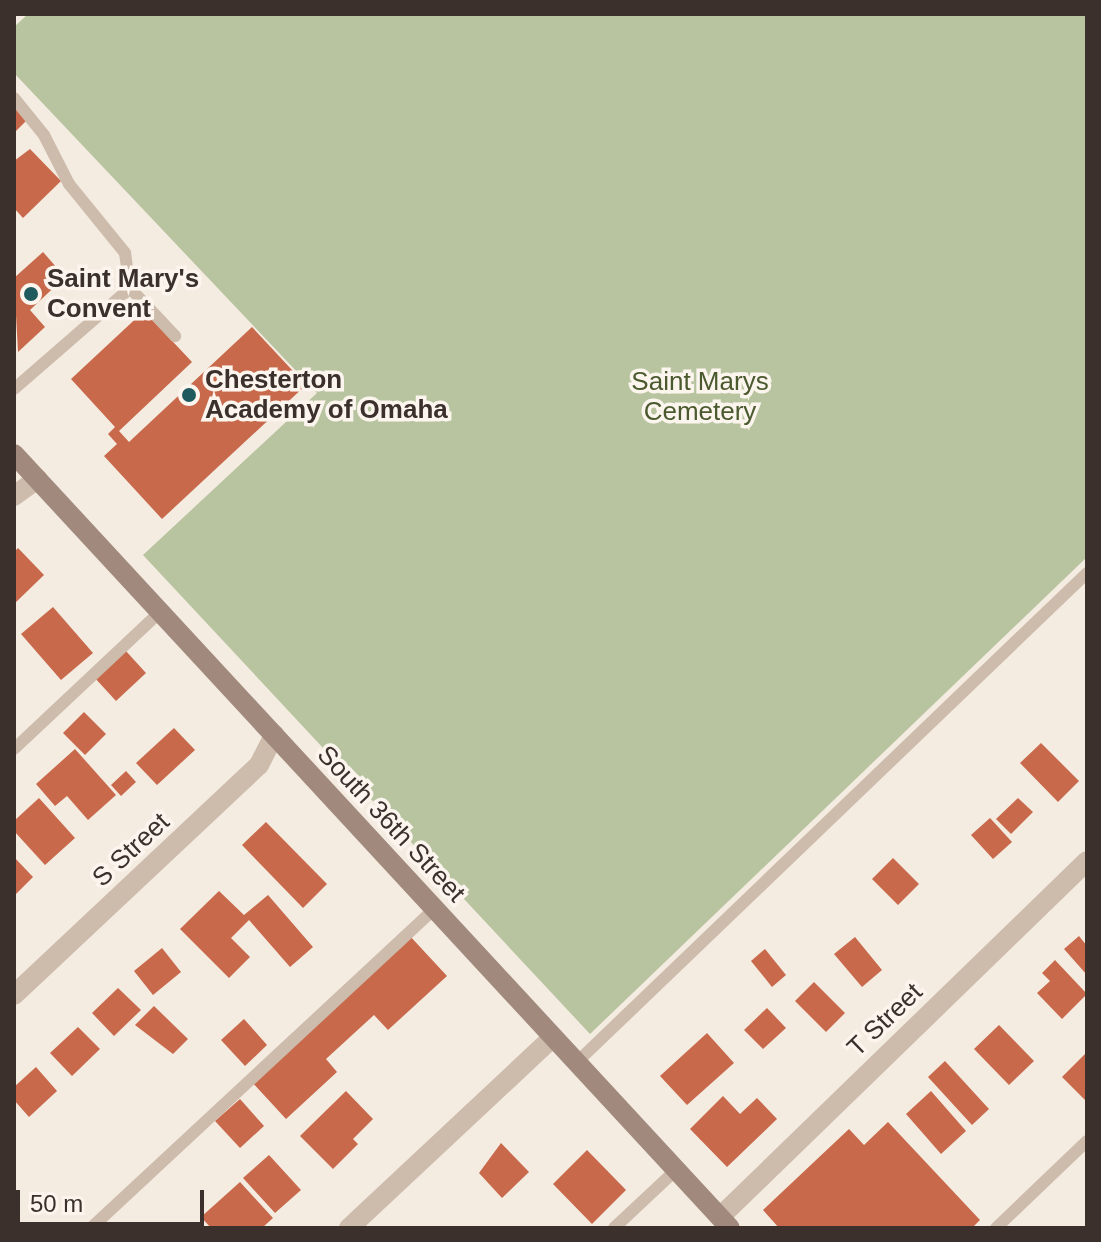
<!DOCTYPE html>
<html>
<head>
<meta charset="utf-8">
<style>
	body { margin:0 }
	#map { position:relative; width:1101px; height:1242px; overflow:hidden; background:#f4ebe1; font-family:Helvetica,sans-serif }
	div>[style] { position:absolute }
	.green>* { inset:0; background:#b8c4a0 }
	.building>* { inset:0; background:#c8694b }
	.service>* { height:12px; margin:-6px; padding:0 6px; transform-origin:6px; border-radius:6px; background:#cdbbac }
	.minor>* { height:20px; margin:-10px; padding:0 10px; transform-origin:10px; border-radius:10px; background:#cdbbac }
	.secondary>* { height:20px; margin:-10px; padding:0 10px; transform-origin:10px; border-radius:10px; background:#a18a7d }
	.dots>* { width:22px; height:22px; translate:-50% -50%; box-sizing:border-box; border:4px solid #fbf5ee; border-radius:50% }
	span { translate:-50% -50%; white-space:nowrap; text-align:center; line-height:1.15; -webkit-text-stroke:7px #fbf5ee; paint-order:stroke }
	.poi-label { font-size:26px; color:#3b302b; font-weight:700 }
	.left { translate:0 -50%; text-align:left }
	.park-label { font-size:26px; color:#4a5a2e }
	.street-label { font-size:26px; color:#3b302b }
	.frame { position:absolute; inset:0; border:16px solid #3b302b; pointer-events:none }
	.scale { position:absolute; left:16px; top:1190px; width:188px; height:36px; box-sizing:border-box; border:4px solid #3b302b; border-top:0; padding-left:10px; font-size:24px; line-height:28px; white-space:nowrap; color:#3b302b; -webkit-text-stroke:6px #fbf5ee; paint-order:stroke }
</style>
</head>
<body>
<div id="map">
	<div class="green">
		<i style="clip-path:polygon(28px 14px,1087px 14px,1087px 557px,590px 1034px,143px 555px,317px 393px,14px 73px,14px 27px)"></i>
	</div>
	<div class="building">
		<i style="clip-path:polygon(14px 104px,28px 119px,14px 133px)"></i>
		<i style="clip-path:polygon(30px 149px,61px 181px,23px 218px,14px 208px,14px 161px)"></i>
		<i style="clip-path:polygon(43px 252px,65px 277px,30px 310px,45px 327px,18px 352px,14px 278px)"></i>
		<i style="clip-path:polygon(144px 311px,192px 362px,119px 431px,129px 442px,252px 327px,306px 385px,162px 519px,104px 456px,117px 444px,108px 434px,115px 427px,71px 379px)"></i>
		<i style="clip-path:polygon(18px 548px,44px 575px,14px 604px,14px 552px)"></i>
		<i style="clip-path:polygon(53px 607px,93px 653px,61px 680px,21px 634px)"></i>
		<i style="clip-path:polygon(125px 650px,146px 673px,116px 701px,94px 677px)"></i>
		<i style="clip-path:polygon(84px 712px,106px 734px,85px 755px,63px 733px)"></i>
		<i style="clip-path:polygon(174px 728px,195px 750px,157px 785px,136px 763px)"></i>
		<i style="clip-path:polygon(1041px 743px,1079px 781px,1058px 802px,1020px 763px)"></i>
		<i style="clip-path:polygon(75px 749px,116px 795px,88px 820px,67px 796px,55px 806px,36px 784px)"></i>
		<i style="clip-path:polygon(126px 771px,136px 782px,121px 796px,111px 785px)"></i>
		<i style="clip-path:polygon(39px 798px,75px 838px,45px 865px,14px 831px,14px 821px)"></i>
		<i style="clip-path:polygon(1018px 798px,1033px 812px,1011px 834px,996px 819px)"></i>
		<i style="clip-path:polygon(990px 818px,1012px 842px,993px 859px,971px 835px)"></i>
		<i style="clip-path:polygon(266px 822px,327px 884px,303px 908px,242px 845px)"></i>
		<i style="clip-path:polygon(14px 857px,33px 877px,14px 896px)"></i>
		<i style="clip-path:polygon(893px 858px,919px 884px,898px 905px,872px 879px)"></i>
		<i style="clip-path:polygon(219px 891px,244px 915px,268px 895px,313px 947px,290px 967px,249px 920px,231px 938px,250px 957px,229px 978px,180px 929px)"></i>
		<i style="clip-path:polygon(409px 935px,447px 976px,388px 1030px,374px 1015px,326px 1059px,337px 1072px,286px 1119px,251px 1081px)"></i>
		<i style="clip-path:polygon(1079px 936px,1087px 946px,1087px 975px,1064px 949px)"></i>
		<i style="clip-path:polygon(855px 937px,882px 970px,862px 987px,834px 954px)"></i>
		<i style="clip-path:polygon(162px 948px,181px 972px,153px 995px,134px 971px)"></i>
		<i style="clip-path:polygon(765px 949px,786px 975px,772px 987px,751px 961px)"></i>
		<i style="clip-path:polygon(1055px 960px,1087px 994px,1062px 1019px,1037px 993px,1050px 981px,1042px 973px)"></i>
		<i style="clip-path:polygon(814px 982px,845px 1013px,826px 1032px,795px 1001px)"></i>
		<i style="clip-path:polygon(118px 988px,141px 1010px,114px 1036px,92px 1013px)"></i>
		<i style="clip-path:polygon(154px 1006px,188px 1039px,173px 1054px,135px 1025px)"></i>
		<i style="clip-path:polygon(767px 1008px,786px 1028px,763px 1049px,744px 1030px)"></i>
		<i style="clip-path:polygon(244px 1019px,267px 1045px,245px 1066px,221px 1040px)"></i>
		<i style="clip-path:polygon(999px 1025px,1034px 1061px,1009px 1085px,974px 1049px)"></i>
		<i style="clip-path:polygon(78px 1027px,100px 1049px,72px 1076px,50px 1053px)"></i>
		<i style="clip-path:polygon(707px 1033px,734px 1063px,687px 1105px,660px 1076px)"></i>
		<i style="clip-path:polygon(1087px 1052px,1087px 1102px,1062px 1077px)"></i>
		<i style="clip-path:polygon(945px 1061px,989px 1109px,972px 1125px,928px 1077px)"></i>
		<i style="clip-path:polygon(36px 1067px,57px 1091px,29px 1117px,14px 1100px,14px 1087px)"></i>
		<i style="clip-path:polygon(346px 1091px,373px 1119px,353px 1139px,358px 1144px,333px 1169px,300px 1136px)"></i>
		<i style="clip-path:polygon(931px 1091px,966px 1131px,941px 1154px,906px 1114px)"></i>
		<i style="clip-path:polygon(723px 1096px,740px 1114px,757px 1098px,777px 1119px,727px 1167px,690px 1129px)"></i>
		<i style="clip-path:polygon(240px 1099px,264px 1126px,240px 1148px,215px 1121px)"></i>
		<i style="clip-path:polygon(888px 1122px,980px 1220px,972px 1228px,779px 1228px,763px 1210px,849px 1129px,864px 1145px)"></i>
		<i style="clip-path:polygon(501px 1143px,529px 1172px,502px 1198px,479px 1173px)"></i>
		<i style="clip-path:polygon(587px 1150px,626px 1190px,592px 1224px,553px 1184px)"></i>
		<i style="clip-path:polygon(269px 1155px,301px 1190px,275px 1213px,243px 1178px)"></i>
		<i style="clip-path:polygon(240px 1182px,273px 1218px,262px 1228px,211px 1228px,201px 1217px)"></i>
	</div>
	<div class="service">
		<i style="left:14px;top:98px;width:48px;rotate:51deg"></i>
		<i style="left:44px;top:135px;width:55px;rotate:63deg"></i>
		<i style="left:69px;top:184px;width:89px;rotate:50.9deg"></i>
		<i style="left:125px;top:253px;width:35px;rotate:82deg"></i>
		<i style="left:130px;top:288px;width:66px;rotate:46.8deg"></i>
		<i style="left:14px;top:389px;width:154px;rotate:-41deg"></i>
		<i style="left:14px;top:749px;width:200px;rotate:-43.2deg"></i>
		<i style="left:576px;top:1063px;width:708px;rotate:-43.8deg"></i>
		<i style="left:91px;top:1228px;width:468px;rotate:-42.9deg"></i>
		<i style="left:614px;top:1228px;width:85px;rotate:-43.1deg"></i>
		<i style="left:996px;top:1228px;width:126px;rotate:-43.7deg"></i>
	</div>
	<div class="minor">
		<i style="left:14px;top:496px;width:29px;rotate:-36deg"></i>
		<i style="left:14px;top:995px;width:336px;rotate:-43.2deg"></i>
		<i style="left:259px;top:765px;width:34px;rotate:-63deg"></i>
		<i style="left:720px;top:1217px;width:511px;rotate:-44.13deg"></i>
		<i style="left:349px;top:1228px;width:278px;rotate:-43.1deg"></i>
	</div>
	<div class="secondary">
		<i style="left:14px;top:454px;width:1054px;rotate:47.23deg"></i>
	</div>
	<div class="dots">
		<i style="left:31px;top:294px;background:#1f5a5e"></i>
		<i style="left:189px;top:395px;background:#1f5a5e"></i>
	</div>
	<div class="poi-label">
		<span class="left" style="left:47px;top:294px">Saint Mary's<br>Convent</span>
		<span class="left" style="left:205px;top:395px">Chesterton<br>Academy of Omaha</span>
	</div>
	<div class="park-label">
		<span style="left:700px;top:397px">Saint Marys<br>Cemetery</span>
	</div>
	<div class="street-label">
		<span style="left:391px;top:824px;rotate:47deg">South 36th Street</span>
		<span style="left:131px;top:850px;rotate:-43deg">S Street</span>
		<span style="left:885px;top:1020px;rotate:-44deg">T Street</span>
	</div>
	<div class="frame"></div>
	<div class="scale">50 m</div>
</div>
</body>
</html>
